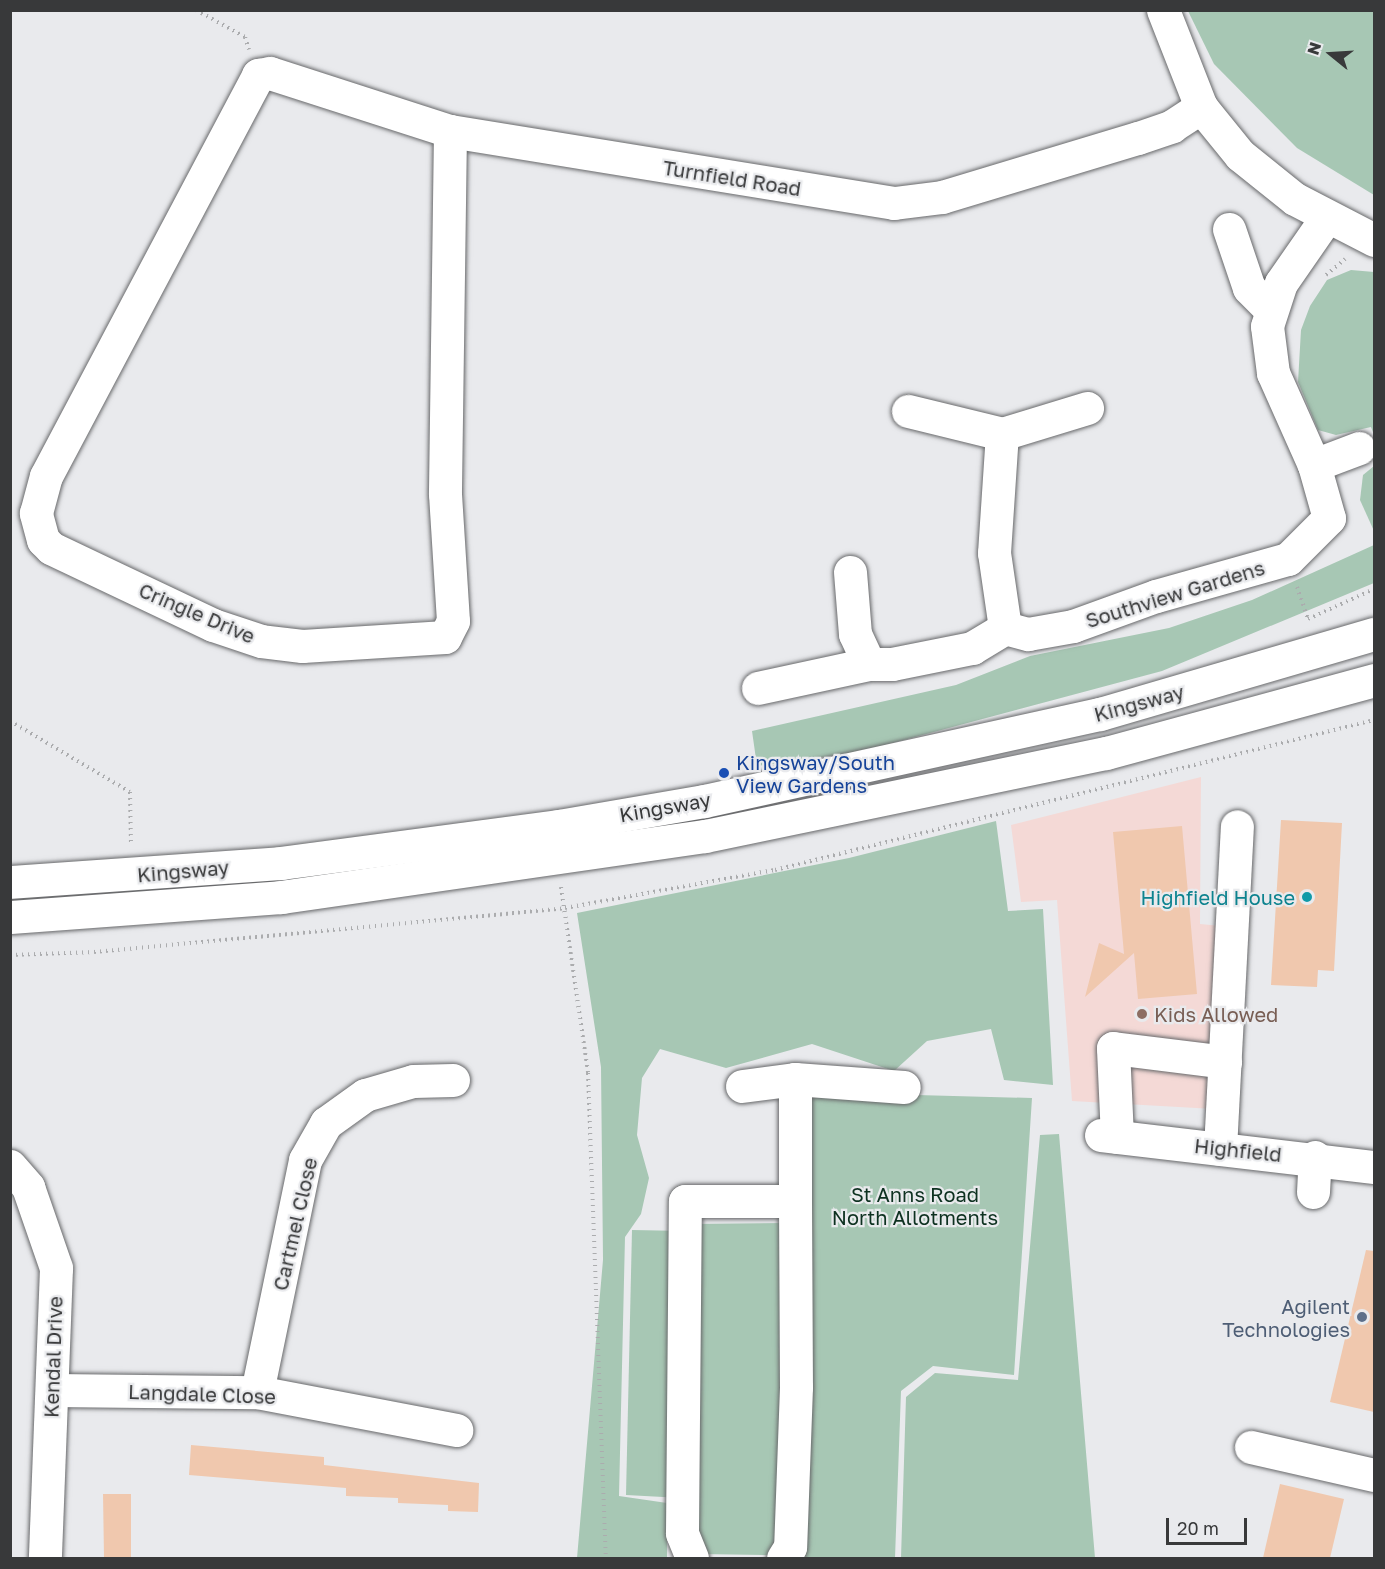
<!DOCTYPE html>
<html>
<head>
<meta charset="utf-8">
<style>
	body { margin:0 }
	#map { position:relative; width:1385px; height:1569px; overflow:hidden; background:#e9eaed; font-family:"Golos Text",sans-serif }
	div>[style] { position:absolute }
	.education>* { inset:0; background:#f4d9d6 }
	.green>* { inset:0; background:#a7c7b4 }
	.building>* { inset:0; background:#f0c8ae }
	.path>* { height:4px; margin-top:-2px; transform-origin:0; background:repeating-linear-gradient(90deg,#abacae 0 1.5px,transparent 0 6px) }
	.roads { filter:drop-shadow(0 0 2px #68696b) drop-shadow(0 0 2px #68696b) }
	.minor>* { height:33px; margin:-16.5px; padding:0 16.5px; transform-origin:16.5px; border-radius:16.5px; background:#fff }
	.highway>* { height:33px; margin:-16.5px; padding:0 16.5px; transform-origin:16.5px; border-radius:16.5px; background:#fff }
	.dots>* { width:16px; height:16px; translate:-50% -50%; box-sizing:border-box; border:3px solid #e9eaed; border-radius:50% }
	span { translate:-50% -50%; white-space:nowrap; text-align:center; line-height:1.15; -webkit-text-stroke:4.5px #e9eaed; paint-order:stroke }
	.street-label { font-size:20px; color:#38393a }
	.transit-label { font-size:20px; color:#164399 }
	.left { translate:0 -50%; text-align:left }
	.culture-label { font-size:20px; color:#0d838f }
	.right { translate:-100% -50%; text-align:right }
	.education-label { font-size:20px; color:#785e54 }
	.park-label { font-size:20px; color:#0d3120 }
	.service-label { font-size:20px; color:#4e5e75 }
	.frame { position:absolute; inset:0; border:12px solid #38393a; pointer-events:none }
	.north { position:absolute; left:1301px; top:24px; width:60px; height:60px; -webkit-text-stroke:4px #e9eaed; paint-order:stroke; rotate:288deg; font-size:16px; font-weight:700; line-height:24px; text-align:center; color:#38393a }
	.north::after { content:''; display:block; margin:auto; width:21px; height:27px; background:#38393a; clip-path:polygon(50% 0,100% 100%,50% 72%,0 100%) }
	.scale { position:absolute; left:1166px; top:1518px; width:81px; height:27px; box-sizing:border-box; border:3px solid #38393a; border-top:0; padding-left:8px; font-size:18px; line-height:21px; white-space:nowrap; color:#38393a; -webkit-text-stroke:4px #e9eaed; paint-order:stroke }
</style>
</head>
<body>
<div id="map">
	<div class="education">
		<i style="clip-path:polygon(1201px 777px,1200px 924px,1221px 926px,1214px 1109px,1072px 1101px,1057px 900px,1021px 902px,1011px 825px)"></i>
	</div>
	<div class="green">
		<i style="clip-path:polygon(1188px 11px,1374px 11px,1374px 195px,1297px 148px,1214px 64px)"></i>
		<i style="clip-path:polygon(1351px 270px,1374px 272px,1374px 435px,1371px 427px,1336px 435px,1318px 430px,1298px 382px,1301px 330px,1310px 306px,1327px 280px)"></i>
		<i style="clip-path:polygon(1374px 466px,1374px 531px,1360px 500px,1363px 475px)"></i>
		<i style="clip-path:polygon(1374px 545px,1374px 583px,1162px 671px,859px 752px,757px 766px,752px 731px,956px 685px,1030px 656px,1169px 628px,1252px 600px)"></i>
		<i style="clip-path:polygon(996px 821px,1008px 911px,1043px 909px,1053px 1085px,1004px 1080px,991px 1029px,927px 1041px,894px 1071px,812px 1044px,726px 1068px,660px 1049px,642px 1078px,637px 1135px,649px 1178px,641px 1214px,625px 1237px,619px 1496px,667px 1503px,667px 1558px,577px 1558px,603px 1260px,601px 1067px,577px 913px,849px 858px)"></i>
		<i style="clip-path:polygon(806px 1092px,1032px 1098px,1014px 1375px,933px 1366px,901px 1391px,895px 1558px,800px 1558px)"></i>
		<i style="clip-path:polygon(1059px 1134px,1095px 1558px,901px 1558px,906px 1397px,935px 1373px,1018px 1380px,1040px 1135px)"></i>
		<i style="clip-path:polygon(785px 1223px,785px 1533px,769px 1555px,699px 1554px,690px 1224px)"></i>
		<i style="clip-path:polygon(632px 1230px,685px 1231px,682px 1498px,626px 1495px)"></i>
	</div>
	<div class="building">
		<i style="clip-path:polygon(1281px 820px,1342px 823px,1334px 971px,1318px 970px,1317px 987px,1271px 985px)"></i>
		<i style="clip-path:polygon(1182px 826px,1197px 994px,1138px 999px,1134px 953px,1085px 997px,1099px 943px,1124px 954px,1113px 832px)"></i>
		<i style="clip-path:polygon(1366px 1250px,1374px 1251px,1374px 1412px,1330px 1402px)"></i>
		<i style="clip-path:polygon(191px 1445px,324px 1457px,324px 1465px,479px 1483px,478px 1512px,448px 1511px,448px 1505px,398px 1503px,398px 1498px,346px 1496px,346px 1488px,189px 1475px)"></i>
		<i style="clip-path:polygon(1280px 1484px,1344px 1499px,1330px 1558px,1263px 1558px)"></i>
		<i style="clip-path:polygon(103px 1494px,131px 1494px,131px 1558px,104px 1558px)"></i>
	</div>
	<div class="path">
		<i style="left:196px;top:10px;width:56px;rotate:28.9deg"></i>
		<i style="left:245px;top:37px;width:13px;rotate:72deg"></i>
		<i style="left:1326px;top:275px;width:25px;rotate:-40deg"></i>
		<i style="left:1297px;top:587px;width:34px;rotate:71deg"></i>
		<i style="left:1308px;top:619px;width:72px;rotate:-24.4deg"></i>
		<i style="left:10px;top:721px;width:139px;rotate:30.6deg"></i>
		<i style="left:130px;top:792px;width:52px;rotate:88.9deg"></i>
		<i style="left:561px;top:887px;width:188px;rotate:81.7deg"></i>
		<i style="left:588px;top:1073px;width:485px;rotate:87.9deg"></i>
		<i style="left:10px;top:955px;width:84px;rotate:-2deg"></i>
		<i style="left:94px;top:952px;width:473px;rotate:-5.3deg"></i>
		<i style="left:565px;top:908px;width:213px;rotate:-10.3deg"></i>
		<i style="left:775px;top:870px;width:617px;rotate:-14.06deg"></i>
	</div>
	<div class="roads">
		<div class="minor">
			<i style="left:1163px;top:10px;width:104px;rotate:68.6deg"></i>
			<i style="left:1201px;top:107px;width:62px;rotate:50.9deg"></i>
			<i style="left:1240px;top:155px;width:70px;rotate:38.7deg"></i>
			<i style="left:1295px;top:199px;width:89px;rotate:27.4deg"></i>
			<i style="left:450px;top:131px;width:363px;rotate:90.8deg"></i>
			<i style="left:445px;top:494px;width:127px;rotate:86.4deg"></i>
			<i style="left:453px;top:621px;width:18px;rotate:117deg"></i>
			<i style="left:445px;top:637px;width:143px;rotate:176.4deg"></i>
			<i style="left:302px;top:646px;width:41px;rotate:-173deg"></i>
			<i style="left:261px;top:641px;width:51px;rotate:-161.6deg"></i>
			<i style="left:213px;top:625px;width:179px;rotate:-154.6deg"></i>
			<i style="left:51px;top:548px;width:11px;rotate:-135deg"></i>
			<i style="left:43px;top:540px;width:28px;rotate:-105deg"></i>
			<i style="left:36px;top:513px;width:38px;rotate:-75deg"></i>
			<i style="left:46px;top:476px;width:454px;rotate:-62.1deg"></i>
			<i style="left:258px;top:75px;width:12px;rotate:-9deg"></i>
			<i style="left:270px;top:73px;width:189px;rotate:17.9deg"></i>
			<i style="left:450px;top:131px;width:450px;rotate:9.2deg"></i>
			<i style="left:894px;top:203px;width:48px;rotate:-7.1deg"></i>
			<i style="left:942px;top:197px;width:205px;rotate:-16.8deg"></i>
			<i style="left:1138px;top:138px;width:36px;rotate:-19deg"></i>
			<i style="left:1172px;top:126px;width:35px;rotate:-33deg"></i>
			<i style="left:1229px;top:229px;width:62px;rotate:71.3deg"></i>
			<i style="left:1249px;top:288px;width:30px;rotate:45deg"></i>
			<i style="left:908px;top:411px;width:97px;rotate:13.7deg"></i>
			<i style="left:1314px;top:465px;width:48px;rotate:-20.7deg"></i>
			<i style="left:850px;top:572px;width:62px;rotate:85.4deg"></i>
			<i style="left:855px;top:634px;width:33px;rotate:65deg"></i>
			<i style="left:869px;top:664px;width:23px"></i>
			<i style="left:892px;top:664px;width:82px;rotate:-11.3deg"></i>
			<i style="left:972px;top:648px;width:39px;rotate:-31deg"></i>
			<i style="left:1005px;top:628px;width:24px;rotate:15deg"></i>
			<i style="left:1028px;top:634px;width:46px;rotate:-10.1deg"></i>
			<i style="left:1073px;top:626px;width:88px;rotate:-19.9deg"></i>
			<i style="left:1156px;top:596px;width:137px;rotate:-15.7deg"></i>
			<i style="left:1288px;top:559px;width:58px;rotate:-45deg"></i>
			<i style="left:1329px;top:518px;width:55px;rotate:-105.8deg"></i>
			<i style="left:1314px;top:465px;width:101px;rotate:-114deg"></i>
			<i style="left:1273px;top:373px;width:47px;rotate:-97.3deg"></i>
			<i style="left:1267px;top:326px;width:45px;rotate:-72deg"></i>
			<i style="left:1281px;top:283px;width:79px;rotate:-55.3deg"></i>
			<i style="left:1005px;top:628px;width:76px;rotate:-98.3deg"></i>
			<i style="left:994px;top:553px;width:119px;rotate:-86.2deg"></i>
			<i style="left:1002px;top:434px;width:89px;rotate:-17deg"></i>
			<i style="left:758px;top:688px;width:114px;rotate:-12.2deg"></i>
			<i style="left:795px;top:1079px;width:109px;rotate:4.2deg"></i>
			<i style="left:742px;top:1086px;width:53px;rotate:-7.5deg"></i>
			<i style="left:795px;top:1079px;width:122px;rotate:90deg"></i>
			<i style="left:1101px;top:1135px;width:275px;rotate:6.7deg"></i>
			<i style="left:1117px;top:1137px;width:89px;rotate:-92.6deg"></i>
			<i style="left:1113px;top:1048px;width:113px;rotate:7.1deg"></i>
			<i style="left:1220px;top:1149px;width:323px;rotate:-87deg"></i>
			<i style="left:10px;top:1166px;width:28px;rotate:49deg"></i>
			<i style="left:28px;top:1187px;width:86px;rotate:70.9deg"></i>
			<i style="left:56px;top:1268px;width:290px;rotate:92.2deg"></i>
			<i style="left:1313px;top:1192px;width:35px;rotate:-87deg"></i>
			<i style="left:53px;top:1390px;width:204px;rotate:0.6deg"></i>
			<i style="left:257px;top:1392px;width:203px;rotate:10.8deg"></i>
			<i style="left:257px;top:1392px;width:237px;rotate:-78.3deg"></i>
			<i style="left:305px;top:1160px;width:43px;rotate:-60.4deg"></i>
			<i style="left:326px;top:1123px;width:48px;rotate:-35.7deg"></i>
			<i style="left:365px;top:1095px;width:50px;rotate:-16.3deg"></i>
			<i style="left:413px;top:1081px;width:40px;rotate:-1.4deg"></i>
			<i style="left:1251px;top:1447px;width:126px;rotate:12.8deg"></i>
			<i style="left:692px;top:1558px;width:27px;rotate:-112deg"></i>
			<i style="left:682px;top:1533px;width:332px;rotate:-89.5deg"></i>
			<i style="left:685px;top:1201px;width:110px"></i>
			<i style="left:795px;top:1201px;width:186px;rotate:89.7deg"></i>
			<i style="left:796px;top:1387px;width:160px;rotate:92.1deg"></i>
			<i style="left:790px;top:1547px;width:13px;rotate:122deg"></i>
		</div>
		<div class="highway">
			<i style="left:10px;top:882px;width:272px;rotate:-4deg"></i>
			<i style="left:281px;top:863px;width:280px;rotate:-7.6deg"></i>
			<i style="left:559px;top:826px;width:147px;rotate:-9.8deg"></i>
			<i style="left:704px;top:801px;width:405px;rotate:-12.4deg"></i>
			<i style="left:1100px;top:714px;width:285px;rotate:-16.3deg"></i>
			<i style="left:10px;top:917px;width:272px;rotate:-4.2deg"></i>
			<i style="left:281px;top:897px;width:428px;rotate:-8.2deg"></i>
			<i style="left:705px;top:836px;width:409px;rotate:-11.7deg"></i>
			<i style="left:1106px;top:753px;width:278px;rotate:-15.2deg"></i>
		</div>
	</div>
	<div class="dots">
		<i style="left:724px;top:773px;background:#1a4fb4"></i>
		<i style="left:1307px;top:897px;background:#0f9aa8"></i>
		<i style="left:1142px;top:1014px;background:#8d6e63"></i>
		<i style="left:1362px;top:1317px;background:#5c6f8a"></i>
	</div>
	<div class="street-label">
		<span style="left:732px;top:178px;rotate:9deg">Turnfield Road</span>
		<span style="left:1175px;top:594px;rotate:-17deg">Southview Gardens</span>
		<span style="left:197px;top:613px;rotate:23deg">Cringle Drive</span>
		<span style="left:1139px;top:703px;rotate:-15deg">Kingsway</span>
		<span style="left:665px;top:807px;rotate:-10deg">Kingsway</span>
		<span style="left:183px;top:871px;rotate:-5deg">Kingsway</span>
		<span style="left:1238px;top:1150px;rotate:6deg">Highfield</span>
		<span style="left:295px;top:1224px;rotate:-77deg">Cartmel Close</span>
		<span style="left:53px;top:1357px;rotate:-88deg">Kendal Drive</span>
		<span style="left:202px;top:1394px;rotate:2deg">Langdale Close</span>
	</div>
	<div class="transit-label">
		<span class="left" style="left:736px;top:774px">Kingsway/South<br>View Gardens</span>
	</div>
	<div class="culture-label">
		<span class="right" style="left:1295px;top:897px">Highfield House</span>
	</div>
	<div class="education-label">
		<span class="left" style="left:1154px;top:1014px">Kids Allowed</span>
	</div>
	<div class="park-label">
		<span style="left:915px;top:1206px">St Anns Road<br>North Allotments</span>
	</div>
	<div class="service-label">
		<span class="right" style="left:1350px;top:1318px">Agilent<br>Technologies</span>
	</div>
	<div class="frame"></div>
	<div class="north">N</div>
	<div class="scale">20 m</div>
</div>
</body>
</html>
